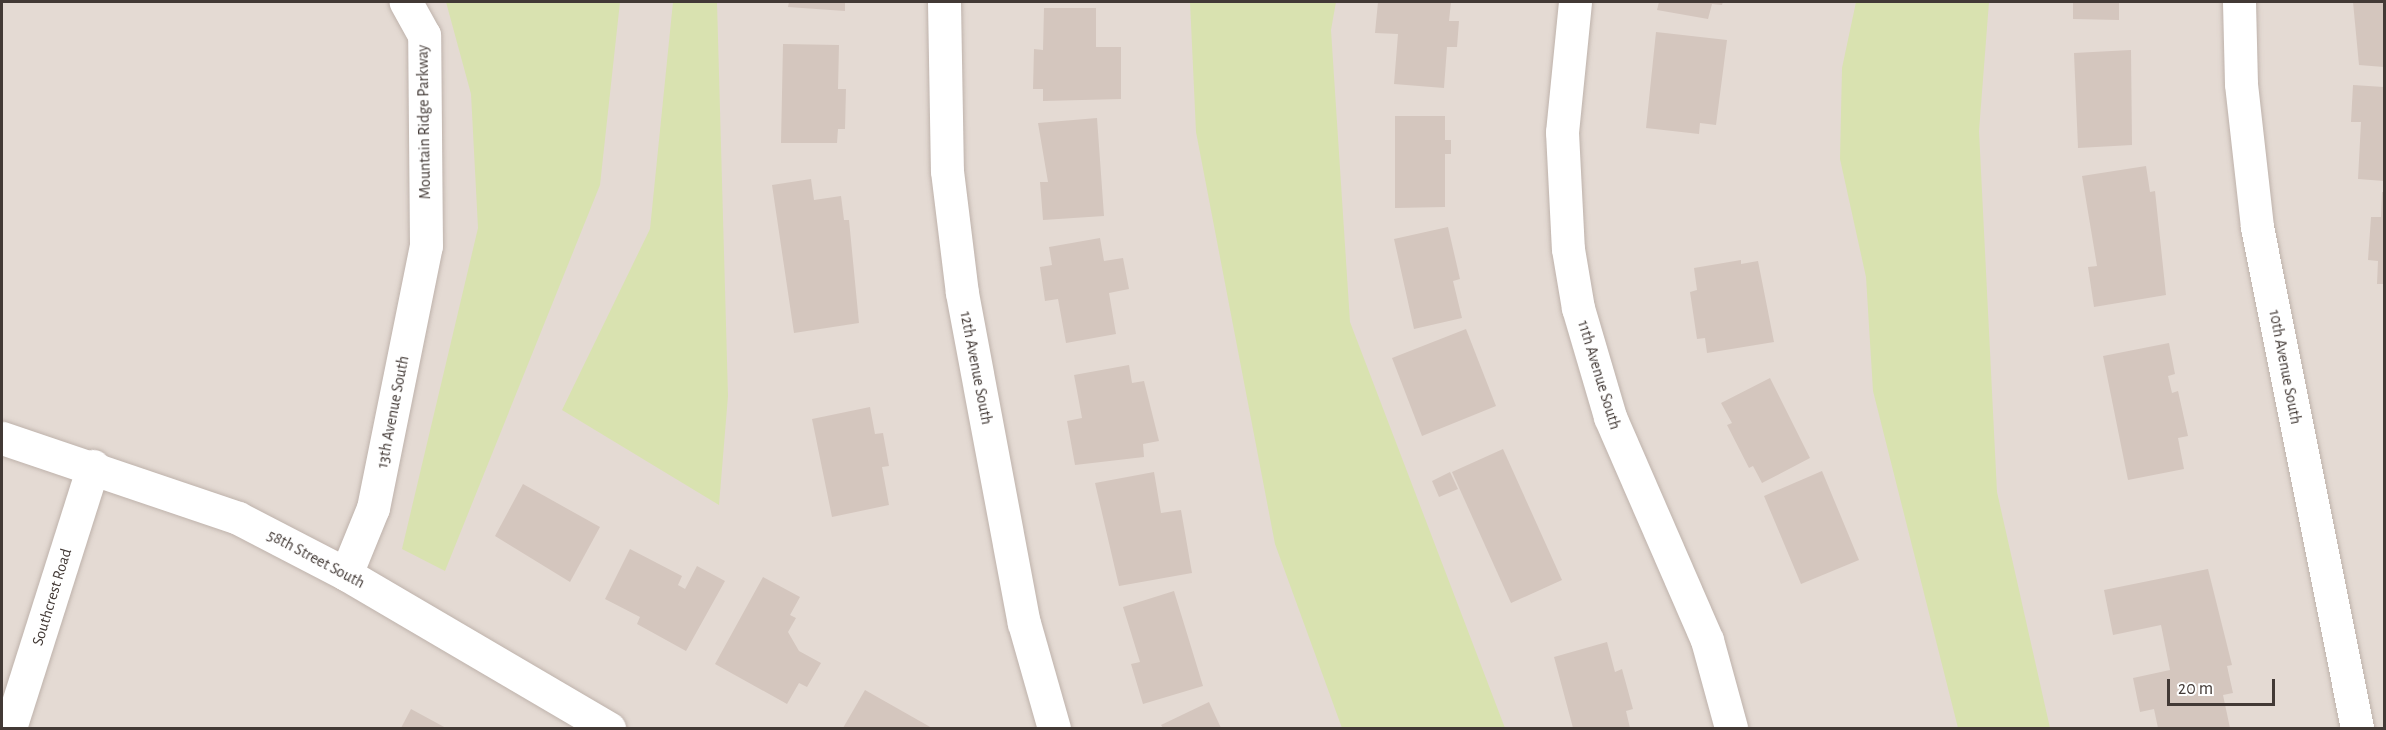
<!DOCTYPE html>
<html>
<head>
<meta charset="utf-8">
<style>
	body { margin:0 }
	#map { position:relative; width:2386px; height:730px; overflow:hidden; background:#f1eae4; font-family:"Alegreya Sans",sans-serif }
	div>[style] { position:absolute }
	.residential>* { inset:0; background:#e4dad3 }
	.green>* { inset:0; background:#d9e2b0 }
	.building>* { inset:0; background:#d4c6be }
	.roads { filter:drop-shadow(0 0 2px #beb2ab) drop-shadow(0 0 2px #beb2ab) }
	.minor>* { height:33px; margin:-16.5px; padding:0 16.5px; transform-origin:16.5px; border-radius:16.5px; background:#fff }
	.tertiary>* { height:33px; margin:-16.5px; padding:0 16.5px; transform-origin:16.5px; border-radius:16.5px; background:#fff }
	span { translate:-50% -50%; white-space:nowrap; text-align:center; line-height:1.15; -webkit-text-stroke:4.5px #fff; paint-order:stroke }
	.street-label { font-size:16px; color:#423935 }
	.frame { position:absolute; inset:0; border:3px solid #423935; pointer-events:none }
	.scale { position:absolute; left:2167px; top:679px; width:108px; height:27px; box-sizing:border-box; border:3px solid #423935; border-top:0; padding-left:8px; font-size:18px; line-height:21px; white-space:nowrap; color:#423935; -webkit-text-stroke:4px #fff; paint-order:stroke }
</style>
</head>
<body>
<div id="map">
	<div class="residential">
		<i style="clip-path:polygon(2px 2px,2384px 2px,2384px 728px,2px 728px)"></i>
	</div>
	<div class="green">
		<i style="clip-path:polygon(446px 2px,620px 2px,600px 185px,445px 571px,402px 549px,478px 228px,471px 94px)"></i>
		<i style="clip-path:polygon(673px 2px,717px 2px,728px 396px,719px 505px,562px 410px,650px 229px)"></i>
		<i style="clip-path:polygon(1190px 2px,1336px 2px,1331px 30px,1350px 322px,1505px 728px,1342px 728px,1275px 544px,1196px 132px)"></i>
		<i style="clip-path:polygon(1856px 2px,1989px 2px,1979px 131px,1997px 492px,2050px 728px,1958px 728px,1873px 391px,1866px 277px,1840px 159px,1842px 68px)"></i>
	</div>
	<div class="building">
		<i style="clip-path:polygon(789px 2px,845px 2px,845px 11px,788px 7px)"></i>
		<i style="clip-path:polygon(1378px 2px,1451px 2px,1449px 21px,1459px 21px,1457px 47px,1447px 47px,1444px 88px,1394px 84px,1398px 34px,1375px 33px)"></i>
		<i style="clip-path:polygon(1659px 2px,1723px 2px,1722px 5px,1712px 4px,1708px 19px,1657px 10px)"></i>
		<i style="clip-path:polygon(2073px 2px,2119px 2px,2119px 20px,2073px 19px)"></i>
		<i style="clip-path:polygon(2353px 2px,2384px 2px,2384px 67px,2359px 65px)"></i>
		<i style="clip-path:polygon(1044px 8px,1096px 8px,1096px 47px,1121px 47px,1121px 99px,1043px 101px,1043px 89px,1033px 89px,1034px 49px,1043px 50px)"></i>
		<i style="clip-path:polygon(1656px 32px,1727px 40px,1716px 125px,1700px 123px,1699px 134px,1646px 128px)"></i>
		<i style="clip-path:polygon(783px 44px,839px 45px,838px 89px,846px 89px,845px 129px,838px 129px,837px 143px,781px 143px)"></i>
		<i style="clip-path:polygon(2131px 50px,2132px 145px,2078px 148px,2074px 53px)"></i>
		<i style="clip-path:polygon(2353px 85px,2384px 87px,2384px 181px,2358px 179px,2361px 122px,2351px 122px)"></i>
		<i style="clip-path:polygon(1395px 116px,1445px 116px,1445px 140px,1451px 140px,1451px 154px,1445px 154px,1445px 207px,1395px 208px)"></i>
		<i style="clip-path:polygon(1097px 118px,1104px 216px,1043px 220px,1040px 182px,1048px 182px,1038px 123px)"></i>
		<i style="clip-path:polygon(2146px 166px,2150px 192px,2155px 191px,2166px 295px,2094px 307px,2088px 267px,2097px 266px,2082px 176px)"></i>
		<i style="clip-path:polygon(811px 179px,814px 200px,841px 196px,844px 220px,849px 220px,859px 323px,794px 333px,772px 185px)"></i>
		<i style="clip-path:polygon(2382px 192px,2384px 192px,2384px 284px,2377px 284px,2378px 261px,2368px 260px,2371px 217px,2381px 217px)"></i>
		<i style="clip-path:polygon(1448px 227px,1460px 279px,1453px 281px,1462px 318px,1414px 329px,1394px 239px)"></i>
		<i style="clip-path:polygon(1100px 238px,1104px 261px,1123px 258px,1129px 289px,1109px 293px,1116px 334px,1066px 343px,1058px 299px,1045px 301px,1040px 267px,1052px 265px,1049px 247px)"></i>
		<i style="clip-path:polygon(1741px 260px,1741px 264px,1758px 261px,1774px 342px,1707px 353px,1705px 338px,1697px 339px,1690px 292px,1697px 290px,1694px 268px)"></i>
		<i style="clip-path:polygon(1466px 329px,1496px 406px,1422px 436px,1392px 358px)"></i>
		<i style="clip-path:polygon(2169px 343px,2175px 374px,2168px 376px,2172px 393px,2178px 391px,2188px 436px,2178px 438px,2184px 469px,2128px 480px,2103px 356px)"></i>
		<i style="clip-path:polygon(1129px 365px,1132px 383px,1144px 381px,1159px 441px,1143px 444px,1144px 457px,1075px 465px,1067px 421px,1082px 418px,1074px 375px)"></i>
		<i style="clip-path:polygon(1770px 378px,1810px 458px,1762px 483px,1753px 466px,1749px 468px,1727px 425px,1732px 423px,1721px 403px)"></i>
		<i style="clip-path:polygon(870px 407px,875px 434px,883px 433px,889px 466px,882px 467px,889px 505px,832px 517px,812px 419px)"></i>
		<i style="clip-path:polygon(1503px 449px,1562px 580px,1511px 603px,1452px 472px)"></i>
		<i style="clip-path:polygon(1822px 471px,1859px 560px,1801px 584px,1764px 496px)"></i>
		<i style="clip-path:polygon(1154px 472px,1161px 513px,1181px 510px,1192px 573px,1119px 586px,1095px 483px)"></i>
		<i style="clip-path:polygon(1450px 472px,1458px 489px,1439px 497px,1432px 481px)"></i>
		<i style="clip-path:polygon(523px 484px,600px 527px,570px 582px,495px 536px)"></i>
		<i style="clip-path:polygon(630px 549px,682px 576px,678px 585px,685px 589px,697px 566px,725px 581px,686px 651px,637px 624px,640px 617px,605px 599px)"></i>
		<i style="clip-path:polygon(2208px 569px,2232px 665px,2227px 666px,2233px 693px,2223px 695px,2230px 728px,2158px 728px,2154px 709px,2140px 712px,2133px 678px,2170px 670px,2161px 625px,2113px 635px,2104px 590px)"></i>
		<i style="clip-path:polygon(763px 577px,800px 597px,790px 615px,796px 618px,788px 632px,799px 651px,821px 663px,807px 687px,799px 683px,787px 704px,715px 664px)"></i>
		<i style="clip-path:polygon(1174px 591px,1203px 686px,1143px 704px,1131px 664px,1140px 662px,1123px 607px)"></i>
		<i style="clip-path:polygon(1607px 642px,1615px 672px,1622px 669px,1633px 709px,1626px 711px,1630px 728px,1573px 728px,1554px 657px)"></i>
		<i style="clip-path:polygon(865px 690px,932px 728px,843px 728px)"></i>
		<i style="clip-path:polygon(1209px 702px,1221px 728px,1163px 728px,1161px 725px)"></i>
		<i style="clip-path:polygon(411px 709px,446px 728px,401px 728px)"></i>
	</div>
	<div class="roads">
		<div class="minor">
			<i style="left:1575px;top:2px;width:131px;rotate:95.7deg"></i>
			<i style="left:1562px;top:132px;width:117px;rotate:87.1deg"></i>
			<i style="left:1568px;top:249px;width:60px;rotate:80.4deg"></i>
			<i style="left:1578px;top:308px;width:114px;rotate:73.6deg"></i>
			<i style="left:1610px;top:417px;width:243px;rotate:66.5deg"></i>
			<i style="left:1707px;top:640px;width:91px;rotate:74.7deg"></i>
			<i style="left:2239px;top:2px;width:82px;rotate:88.6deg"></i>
			<i style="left:2241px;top:84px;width:144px;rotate:83.6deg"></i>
			<i style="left:2257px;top:227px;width:511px;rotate:78.71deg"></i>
			<i style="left:346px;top:574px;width:71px;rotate:-67.8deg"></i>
			<i style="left:373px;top:508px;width:267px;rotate:-78.6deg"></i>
			<i style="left:426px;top:246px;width:211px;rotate:-90.5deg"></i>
			<i style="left:424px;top:35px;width:38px;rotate:-119deg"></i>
			<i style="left:10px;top:728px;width:275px;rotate:-72.4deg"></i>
		</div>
		<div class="tertiary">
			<i style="left:944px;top:2px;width:169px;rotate:89deg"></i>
			<i style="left:947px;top:171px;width:123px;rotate:83deg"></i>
			<i style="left:962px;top:293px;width:336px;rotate:79.4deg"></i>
			<i style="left:1024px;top:623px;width:109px;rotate:74.1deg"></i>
			<i style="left:2px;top:438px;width:249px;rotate:18.7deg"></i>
			<i style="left:238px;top:518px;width:122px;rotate:27.4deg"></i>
			<i style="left:346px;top:574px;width:305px;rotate:30.4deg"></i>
		</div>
	</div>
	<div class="street-label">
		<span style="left:424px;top:122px;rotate:-91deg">Mountain Ridge Parkway</span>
		<span style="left:2285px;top:367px;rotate:79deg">10th Avenue South</span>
		<span style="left:976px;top:368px;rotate:79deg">12th Avenue South</span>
		<span style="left:1599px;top:375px;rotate:73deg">11th Avenue South</span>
		<span style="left:393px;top:412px;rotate:-79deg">13th Avenue South</span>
		<span style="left:316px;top:559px;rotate:28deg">58th Street South</span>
		<span style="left:52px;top:597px;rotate:-73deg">Southcrest Road</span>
	</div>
	<div class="frame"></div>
	<div class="scale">20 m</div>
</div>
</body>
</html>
